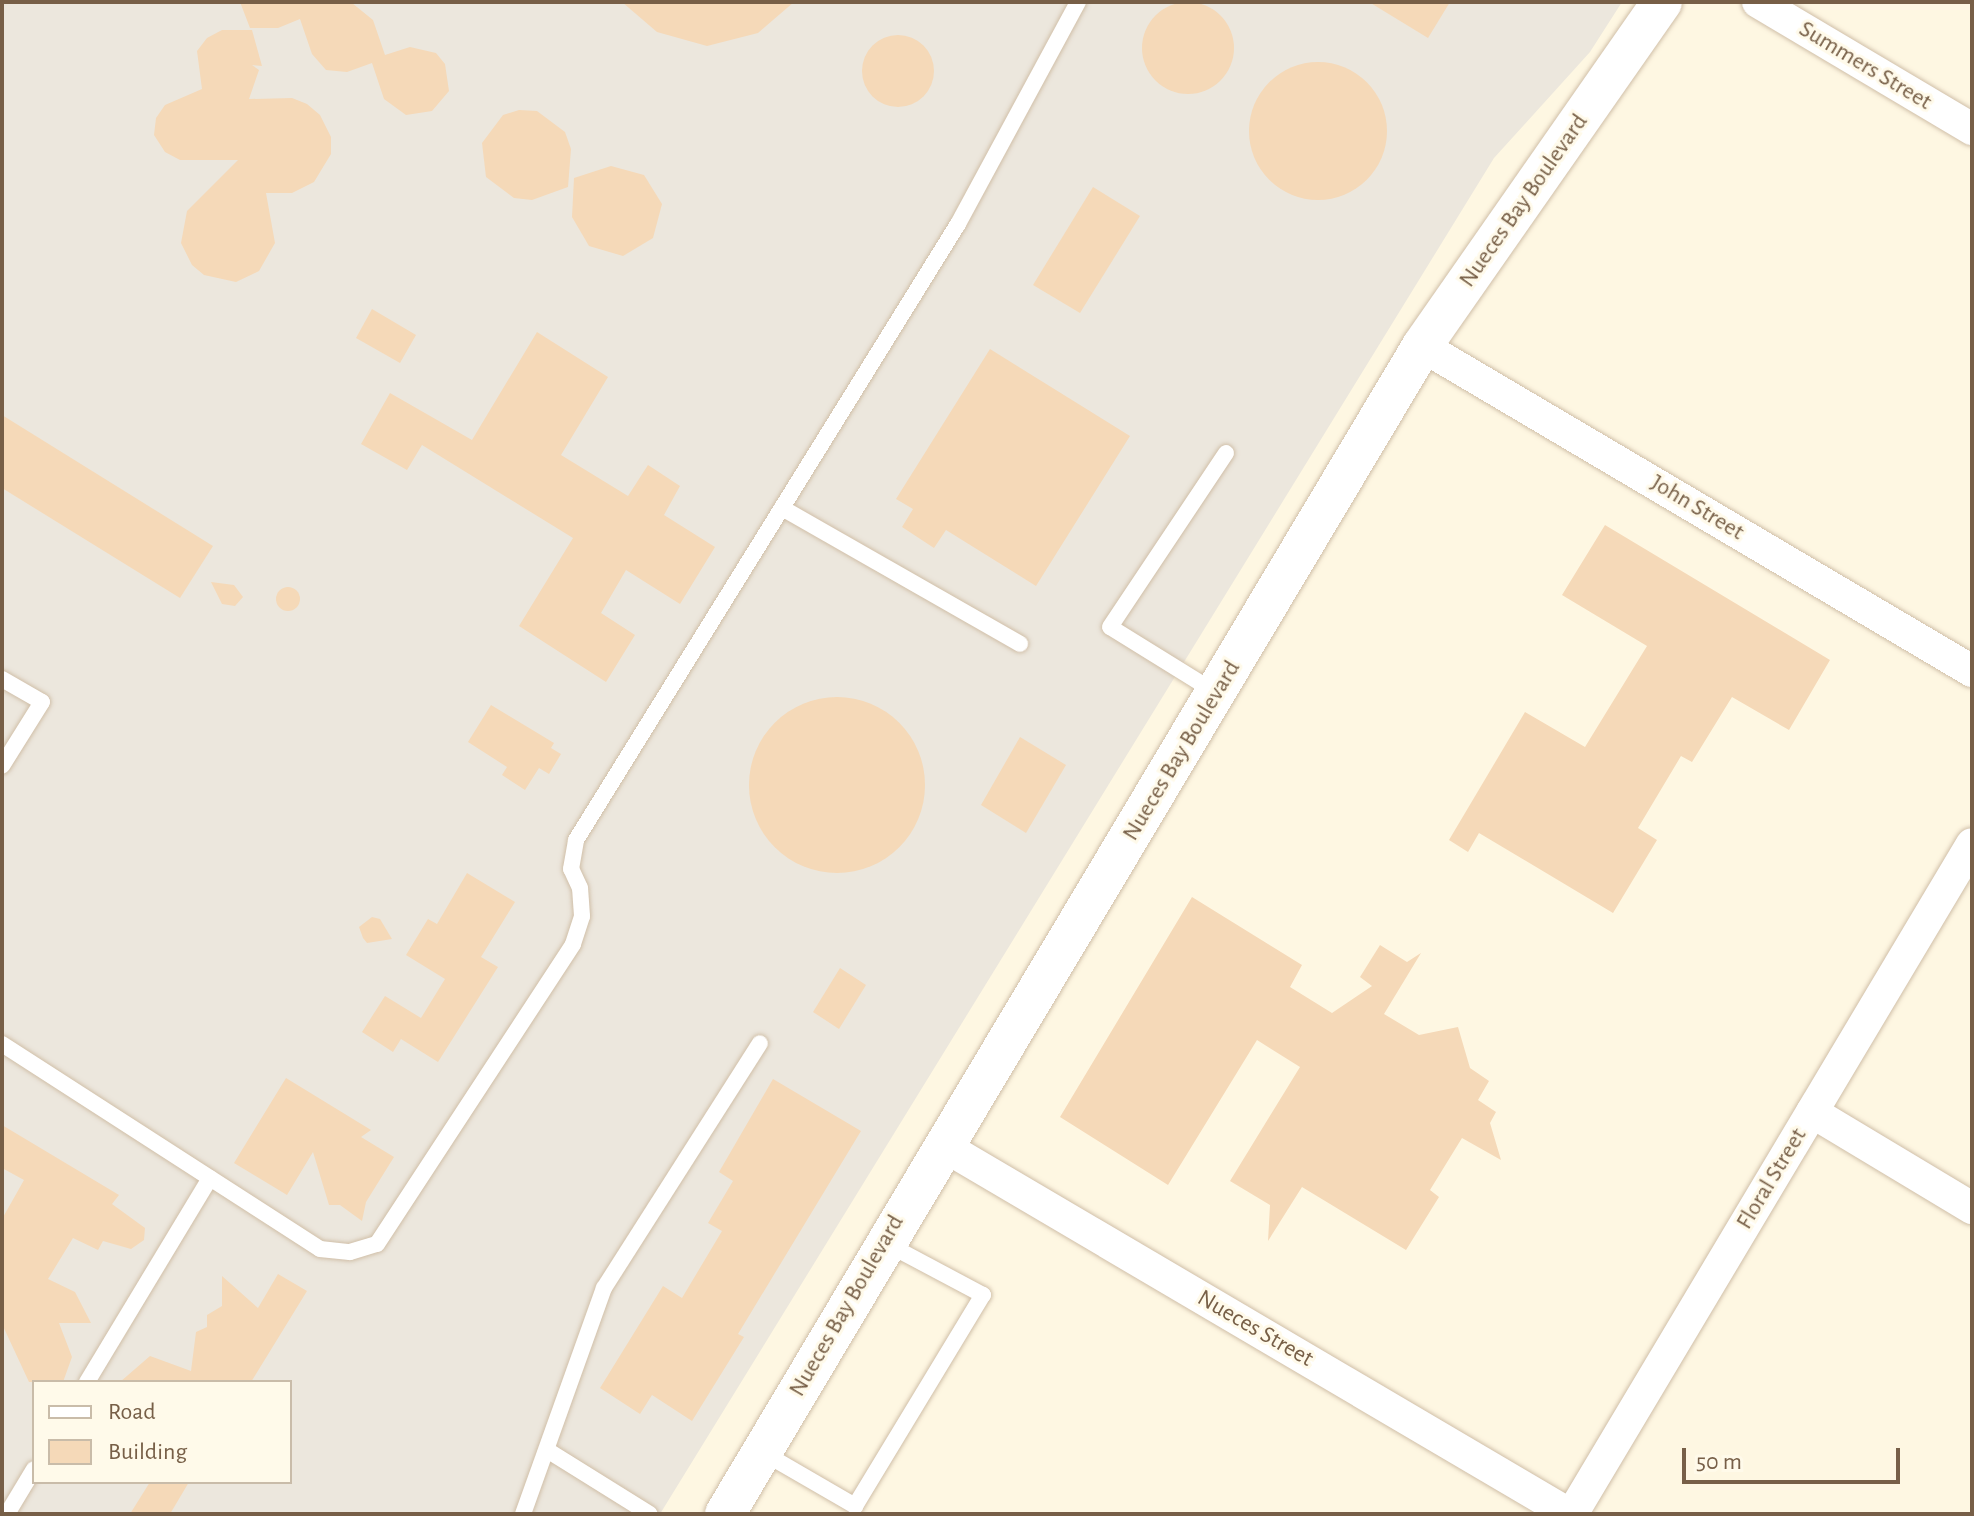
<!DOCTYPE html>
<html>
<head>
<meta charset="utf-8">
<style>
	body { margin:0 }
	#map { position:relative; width:1974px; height:1516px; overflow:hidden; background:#fef7e2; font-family:"Alegreya Sans",sans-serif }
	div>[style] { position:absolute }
	.industrial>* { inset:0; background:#ece7dd }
	.building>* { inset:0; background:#f5d9b8 }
	.round { border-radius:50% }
	.roads { filter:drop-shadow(0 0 2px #d0bfa8) drop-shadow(0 0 2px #d0bfa8) }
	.service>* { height:16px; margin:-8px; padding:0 8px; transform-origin:8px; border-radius:8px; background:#fff }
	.minor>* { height:32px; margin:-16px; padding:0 16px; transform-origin:16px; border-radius:16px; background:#fff }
	.tertiary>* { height:40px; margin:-20px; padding:0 20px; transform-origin:20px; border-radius:20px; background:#fff }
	span { translate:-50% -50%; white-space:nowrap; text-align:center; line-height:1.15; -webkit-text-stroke:6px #fffaea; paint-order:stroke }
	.street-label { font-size:24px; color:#775f47 }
	.frame { position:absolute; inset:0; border:4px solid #775f47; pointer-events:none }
	.legend { position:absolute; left:32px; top:1380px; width:260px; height:104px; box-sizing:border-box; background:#fffaea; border:2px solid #c9bca9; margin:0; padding:10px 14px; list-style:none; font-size:24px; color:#775f47 }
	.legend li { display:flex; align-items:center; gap:16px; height:40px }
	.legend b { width:40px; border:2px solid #c9bca9 }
	.scale { position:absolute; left:1682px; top:1448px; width:218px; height:36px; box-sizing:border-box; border:4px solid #775f47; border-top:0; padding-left:10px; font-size:24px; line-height:28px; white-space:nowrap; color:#775f47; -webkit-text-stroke:6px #fffaea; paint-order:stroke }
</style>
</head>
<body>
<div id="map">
	<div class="industrial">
		<i style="clip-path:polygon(evenodd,2px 2px,1622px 2px,1590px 52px,1494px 158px,660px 1514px,2px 1514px,2px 2px,34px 1382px,290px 1382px,290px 1482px,34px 1482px,34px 1382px)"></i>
	</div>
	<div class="building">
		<i class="round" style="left:1142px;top:2px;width:92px;height:92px"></i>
		<i style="clip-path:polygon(240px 2px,352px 3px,373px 20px,385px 55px,410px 47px,436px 53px,445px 64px,449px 91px,432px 111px,406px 115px,384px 99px,372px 63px,347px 72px,326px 70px,312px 54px,300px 19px,278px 28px,250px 28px)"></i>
		<i style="clip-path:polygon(622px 2px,794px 2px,758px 33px,707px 46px,657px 32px)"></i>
		<i style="clip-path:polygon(1369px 2px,1450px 2px,1428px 38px)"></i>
		<i style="clip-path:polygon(222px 30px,252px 30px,262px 66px,252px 65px,259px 70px,249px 99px,292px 98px,307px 104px,320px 115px,331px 137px,331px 154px,314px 182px,292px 193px,266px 193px,275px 243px,259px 271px,236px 282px,204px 275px,192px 265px,181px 243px,187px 211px,238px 160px,180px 160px,165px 152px,154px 135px,156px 118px,165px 105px,202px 89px,197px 51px,207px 38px)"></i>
		<i class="round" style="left:862px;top:35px;width:72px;height:72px"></i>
		<i class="round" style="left:1249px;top:62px;width:138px;height:138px"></i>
		<i style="clip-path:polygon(519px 110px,537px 111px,565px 132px,571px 149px,568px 187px,532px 200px,514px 198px,486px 177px,482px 143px,503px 115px)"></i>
		<i style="clip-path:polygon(611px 166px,644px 175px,662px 204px,653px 238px,623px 256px,589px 246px,572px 217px,574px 178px)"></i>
		<i style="clip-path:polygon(1093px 187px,1140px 216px,1080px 313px,1033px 285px)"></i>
		<i style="clip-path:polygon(372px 309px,416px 335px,400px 363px,356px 338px)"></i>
		<i style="clip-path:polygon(537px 332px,608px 377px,561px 455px,628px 496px,648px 465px,680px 486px,664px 515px,715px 547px,680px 604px,626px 570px,601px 613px,635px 635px,606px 682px,519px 626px,573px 538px,422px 445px,407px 470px,361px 444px,390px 393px,472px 440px)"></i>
		<i style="clip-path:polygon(990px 349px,1130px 436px,1036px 586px,946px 530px,934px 548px,902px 527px,913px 509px,896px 499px)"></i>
		<i style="clip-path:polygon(2px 415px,213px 546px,180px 598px,2px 488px)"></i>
		<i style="clip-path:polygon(1605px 525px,1830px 660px,1789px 730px,1732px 697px,1692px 762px,1681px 756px,1638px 828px,1657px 840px,1613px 913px,1479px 833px,1468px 852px,1449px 840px,1525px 712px,1585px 747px,1647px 646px,1562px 595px)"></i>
		<i style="clip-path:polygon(211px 582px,234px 585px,243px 597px,235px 606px,222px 604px)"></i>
		<i class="round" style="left:276px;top:587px;width:24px;height:24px"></i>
		<i class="round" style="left:749px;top:697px;width:176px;height:176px"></i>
		<i style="clip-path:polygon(491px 705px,554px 743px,551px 748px,561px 754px,549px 774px,539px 768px,525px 790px,502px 775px,507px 767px,468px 742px)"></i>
		<i style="clip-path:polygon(1020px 737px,1066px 765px,1026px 833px,981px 805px)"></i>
		<i style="clip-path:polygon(467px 873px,515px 902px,481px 957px,498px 967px,438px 1062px,401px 1039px,393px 1052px,362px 1032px,385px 996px,421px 1018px,445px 979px,406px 955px,428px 919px,437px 924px)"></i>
		<i style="clip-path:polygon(1192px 897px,1302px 965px,1290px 987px,1332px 1013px,1372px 986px,1360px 977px,1380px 945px,1407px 962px,1421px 953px,1384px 1014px,1419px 1035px,1458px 1027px,1470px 1068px,1489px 1081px,1478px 1100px,1496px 1112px,1490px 1123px,1501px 1160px,1462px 1138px,1430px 1190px,1439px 1197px,1406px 1250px,1302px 1187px,1268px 1241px,1270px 1205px,1230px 1181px,1300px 1067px,1257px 1040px,1168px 1185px,1060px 1117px)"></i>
		<i style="clip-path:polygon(372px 917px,380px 919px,392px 939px,367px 943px,363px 938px,359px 927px)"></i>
		<i style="clip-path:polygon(840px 968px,866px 985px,839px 1029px,813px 1012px)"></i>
		<i style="clip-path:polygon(286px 1078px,371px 1130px,361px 1137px,394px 1157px,366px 1202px,362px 1221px,340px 1205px,329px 1205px,313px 1152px,287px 1195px,234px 1163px)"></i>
		<i style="clip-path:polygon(773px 1079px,861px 1131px,738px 1334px,744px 1337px,692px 1421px,652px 1395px,640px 1414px,600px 1388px,663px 1286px,682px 1298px,722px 1231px,708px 1223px,733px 1181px,719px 1172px)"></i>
		<i style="clip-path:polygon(2px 1125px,119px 1195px,112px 1204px,145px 1228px,144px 1240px,131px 1249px,103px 1241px,98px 1250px,73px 1238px,48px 1279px,75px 1292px,91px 1323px,59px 1323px,72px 1357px,63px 1382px,29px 1382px,2px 1324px,2px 1219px,24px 1180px,2px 1168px)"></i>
		<i style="clip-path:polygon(278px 1274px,307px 1291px,251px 1382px,120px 1382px,150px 1356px,191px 1371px,196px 1332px,207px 1327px,207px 1315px,222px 1306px,222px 1276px,258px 1308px)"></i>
		<i style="clip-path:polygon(150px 1482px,189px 1482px,170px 1514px,130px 1514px)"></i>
	</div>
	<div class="roads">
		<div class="service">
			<i style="left:782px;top:508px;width:274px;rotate:29.7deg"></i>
			<i style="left:2px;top:679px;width:46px;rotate:29.9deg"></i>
			<i style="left:42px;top:702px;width:75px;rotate:122deg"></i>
			<i style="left:1215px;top:692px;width:123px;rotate:-148.2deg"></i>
			<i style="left:1110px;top:627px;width:209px;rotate:-56.3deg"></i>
			<i style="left:2px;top:1044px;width:378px;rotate:32.8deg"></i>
			<i style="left:320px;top:1249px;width:30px;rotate:6deg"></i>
			<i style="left:350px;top:1252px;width:28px;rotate:-17deg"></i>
			<i style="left:377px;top:1244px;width:358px;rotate:-56.8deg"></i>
			<i style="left:573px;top:944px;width:29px;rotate:-72deg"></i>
			<i style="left:582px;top:916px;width:28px;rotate:-94deg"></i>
			<i style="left:580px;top:888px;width:21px;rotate:-115deg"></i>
			<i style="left:571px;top:869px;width:29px;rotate:-80deg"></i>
			<i style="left:576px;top:840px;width:725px;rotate:-58.2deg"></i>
			<i style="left:958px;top:224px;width:252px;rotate:-61.6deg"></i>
			<i style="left:87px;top:1382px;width:238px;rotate:-58.9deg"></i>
			<i style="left:547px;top:1450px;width:121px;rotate:31.9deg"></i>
			<i style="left:762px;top:1452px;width:108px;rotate:30.1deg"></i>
			<i style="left:855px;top:1506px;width:247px;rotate:-58.8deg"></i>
			<i style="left:983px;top:1295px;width:111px;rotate:-152deg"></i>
			<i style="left:7px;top:1514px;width:52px;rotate:-59deg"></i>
			<i style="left:523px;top:1514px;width:240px;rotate:-70.3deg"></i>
			<i style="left:604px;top:1288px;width:290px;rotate:-57.5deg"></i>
		</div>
		<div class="minor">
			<i style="left:1758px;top:2px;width:249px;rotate:30.7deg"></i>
			<i style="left:1422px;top:346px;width:639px;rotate:30.58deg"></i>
			<i style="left:1812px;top:1112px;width:187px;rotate:31deg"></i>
			<i style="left:942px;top:1145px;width:728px;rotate:30.48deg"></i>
			<i style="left:1572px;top:1514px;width:780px;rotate:-59.16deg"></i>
		</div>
		<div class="tertiary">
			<i style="left:725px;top:1514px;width:1360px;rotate:-59.17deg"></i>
			<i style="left:1422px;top:346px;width:419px;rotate:-55.1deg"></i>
		</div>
	</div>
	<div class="street-label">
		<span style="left:1865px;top:66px;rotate:31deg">Summers Street</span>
		<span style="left:1524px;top:201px;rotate:-55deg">Nueces Bay Boulevard</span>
		<span style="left:1697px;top:508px;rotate:31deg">John Street</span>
		<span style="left:1182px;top:751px;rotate:-59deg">Nueces Bay Boulevard</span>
		<span style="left:1772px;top:1179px;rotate:-59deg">Floral Street</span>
		<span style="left:847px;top:1306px;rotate:-60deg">Nueces Bay Boulevard</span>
		<span style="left:1255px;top:1329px;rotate:30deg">Nueces Street</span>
	</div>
	<div class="frame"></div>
	<ul class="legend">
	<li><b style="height:10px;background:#fff"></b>Road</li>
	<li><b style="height:22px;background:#f5d9b8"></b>Building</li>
	</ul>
	<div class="scale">50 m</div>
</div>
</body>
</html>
